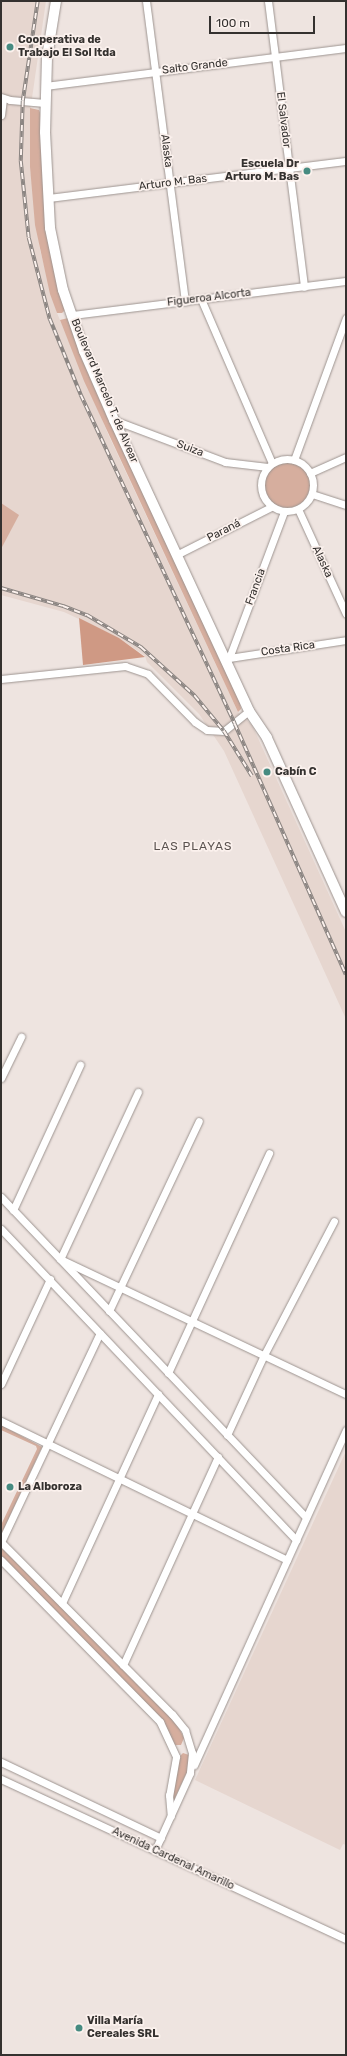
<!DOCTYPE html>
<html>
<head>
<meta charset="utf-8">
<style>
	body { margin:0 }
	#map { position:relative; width:347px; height:2056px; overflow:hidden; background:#eee4e0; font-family:Rubik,sans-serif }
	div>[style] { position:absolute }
	.built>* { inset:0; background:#e6d6cf }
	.green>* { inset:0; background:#d6ae9e }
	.round { border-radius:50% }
	.forest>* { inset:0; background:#cf9984 }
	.roads { filter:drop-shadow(0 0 1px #9d9490) drop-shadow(0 0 1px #9d9490) }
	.minor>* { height:7px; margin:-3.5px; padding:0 3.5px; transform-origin:3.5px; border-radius:3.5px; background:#fff }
	.minor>.ring { margin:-3.5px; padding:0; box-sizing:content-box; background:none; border:7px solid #fff; border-radius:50% }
	.secondary>* { height:10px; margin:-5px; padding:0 5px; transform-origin:5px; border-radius:5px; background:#fff }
	.rail>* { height:3.5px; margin-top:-1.75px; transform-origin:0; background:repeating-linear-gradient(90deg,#fbf1ed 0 6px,#8b8582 0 12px); box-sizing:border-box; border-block:1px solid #8b8582 }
	.dots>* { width:11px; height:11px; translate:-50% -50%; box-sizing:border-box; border:2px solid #fbf1ed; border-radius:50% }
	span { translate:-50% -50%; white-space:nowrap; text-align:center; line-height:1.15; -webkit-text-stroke:3.5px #fbf1ed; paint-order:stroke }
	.poi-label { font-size:11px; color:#34312f; font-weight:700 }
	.left { translate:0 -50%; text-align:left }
	.right { translate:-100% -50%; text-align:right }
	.street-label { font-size:11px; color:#34312f }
	.neighbourhood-label { font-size:12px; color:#5a524f; letter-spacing:1px }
	.frame { position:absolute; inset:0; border:2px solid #34312f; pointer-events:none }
	.scale { position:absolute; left:209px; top:16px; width:106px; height:18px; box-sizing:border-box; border:2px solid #34312f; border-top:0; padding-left:5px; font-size:12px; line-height:14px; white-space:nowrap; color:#34312f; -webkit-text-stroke:3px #fbf1ed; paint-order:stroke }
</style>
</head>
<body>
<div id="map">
	<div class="built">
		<i style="clip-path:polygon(1px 1px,46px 1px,30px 112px,30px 167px,40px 250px,57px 313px,109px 436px,238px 712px,252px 725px,346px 932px,346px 1019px,224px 751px,199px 714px,147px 662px,145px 656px,119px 638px,64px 612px,1px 595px)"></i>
		<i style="clip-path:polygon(346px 1451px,346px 1845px,343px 1844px,340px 1850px,195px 1780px)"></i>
	</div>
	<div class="green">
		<i style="clip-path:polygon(30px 108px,39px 110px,41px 115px,46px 228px,65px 310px,62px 313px,57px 313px,50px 294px,35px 225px,30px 167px)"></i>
		<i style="clip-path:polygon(68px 318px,240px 702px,241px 709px,238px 712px,84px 381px,60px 320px)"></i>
		<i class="round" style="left:264px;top:462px;width:46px;height:46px"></i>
		<i style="clip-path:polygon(1px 503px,19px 515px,1px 549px)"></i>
		<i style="clip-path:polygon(1px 1425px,42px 1447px,1px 1535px,1px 1525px,37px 1449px,36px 1446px,1px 1430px)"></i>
		<i style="clip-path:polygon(1px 1547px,176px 1722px,184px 1738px,181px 1745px,175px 1745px,162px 1720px,153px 1710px,1px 1555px)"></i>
		<i style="clip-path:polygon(183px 1753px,189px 1755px,187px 1772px,174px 1800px,172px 1797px,179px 1757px)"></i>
	</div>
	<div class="forest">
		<i style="clip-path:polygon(79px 618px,119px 638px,145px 657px,83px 665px)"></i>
	</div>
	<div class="roads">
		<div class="minor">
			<i style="left:146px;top:1px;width:303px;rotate:82.6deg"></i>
			<i style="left:268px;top:1px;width:288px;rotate:82.8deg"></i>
			<i style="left:45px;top:86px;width:303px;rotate:-7.2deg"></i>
			<i style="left:1px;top:97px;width:9px;rotate:18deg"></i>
			<i style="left:10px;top:100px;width:35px;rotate:5deg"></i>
			<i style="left:1px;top:115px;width:17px;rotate:-83deg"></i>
			<i style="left:48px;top:198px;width:300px;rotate:-7.1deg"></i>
			<i style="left:201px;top:299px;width:179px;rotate:66.6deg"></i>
			<i style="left:72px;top:315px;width:276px;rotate:-7.1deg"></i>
			<i style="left:114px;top:420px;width:119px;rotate:20.7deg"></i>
			<i style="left:225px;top:462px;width:43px;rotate:6.6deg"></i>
			<i class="ring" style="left:261px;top:459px;width:45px;height:45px"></i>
			<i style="left:294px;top:460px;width:151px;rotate:-69.9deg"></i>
			<i style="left:310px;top:473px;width:39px;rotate:-24deg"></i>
			<i style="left:312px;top:494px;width:36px;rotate:18deg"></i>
			<i style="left:298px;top:509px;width:115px;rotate:65.4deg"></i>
			<i style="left:176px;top:555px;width:106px;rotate:-26.8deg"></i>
			<i style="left:229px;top:658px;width:118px;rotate:-8.7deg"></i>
			<i style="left:225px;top:660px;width:4px;rotate:-27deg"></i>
			<i style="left:229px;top:658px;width:156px;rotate:-69.4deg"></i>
			<i style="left:1px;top:679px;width:125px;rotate:-6deg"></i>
			<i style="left:125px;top:666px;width:24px;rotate:19deg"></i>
			<i style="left:148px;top:674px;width:67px;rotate:45.6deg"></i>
			<i style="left:195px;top:722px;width:14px;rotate:34deg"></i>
			<i style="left:207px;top:730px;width:17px;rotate:3deg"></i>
			<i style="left:224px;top:731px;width:32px;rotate:-39deg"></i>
			<i style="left:1px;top:1078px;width:46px;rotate:-64deg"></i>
			<i style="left:138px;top:1092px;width:184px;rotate:115deg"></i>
			<i style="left:60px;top:1259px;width:316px;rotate:25.3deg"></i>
			<i style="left:1px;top:1197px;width:442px;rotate:46.4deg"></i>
			<i style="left:13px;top:1210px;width:160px;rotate:-65.2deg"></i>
			<i style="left:1px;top:1229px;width:429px;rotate:46.5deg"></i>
			<i style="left:109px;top:1311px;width:210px;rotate:-64.7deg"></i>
			<i style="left:168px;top:1373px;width:242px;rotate:-65.3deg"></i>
			<i style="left:1px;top:1384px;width:116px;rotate:-65deg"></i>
			<i style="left:1px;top:1421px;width:318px;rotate:25.9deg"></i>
			<i style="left:227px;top:1435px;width:88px;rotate:-65.2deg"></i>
			<i style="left:264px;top:1355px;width:151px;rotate:-62.4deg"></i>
			<i style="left:1px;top:1542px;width:243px;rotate:45.2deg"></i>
			<i style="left:172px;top:1714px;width:21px;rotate:51deg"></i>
			<i style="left:185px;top:1730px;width:24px;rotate:73deg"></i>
			<i style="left:192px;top:1753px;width:20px;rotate:96deg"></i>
			<i style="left:190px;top:1773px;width:85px;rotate:114.4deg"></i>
			<i style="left:1px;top:1542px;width:231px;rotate:-64.7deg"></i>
			<i style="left:1px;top:1560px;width:227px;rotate:45.5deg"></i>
			<i style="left:160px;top:1722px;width:38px;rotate:65deg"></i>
			<i style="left:176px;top:1757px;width:39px;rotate:100deg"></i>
			<i style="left:169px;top:1795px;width:21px;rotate:85deg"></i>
			<i style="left:62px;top:1603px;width:230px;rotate:-65.3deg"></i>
			<i style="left:123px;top:1665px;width:229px;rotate:-65.5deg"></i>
			<i style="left:1px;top:1762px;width:177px;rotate:25.4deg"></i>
			<i style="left:194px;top:1765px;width:368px;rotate:-65.6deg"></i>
			<i style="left:1px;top:1779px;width:380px;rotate:24.9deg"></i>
		</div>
		<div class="secondary">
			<i style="left:56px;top:1px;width:57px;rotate:99.1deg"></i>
			<i style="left:47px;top:57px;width:75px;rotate:91.5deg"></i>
			<i style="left:45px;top:132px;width:96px;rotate:87deg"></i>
			<i style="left:50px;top:228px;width:63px;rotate:78.2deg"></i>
			<i style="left:63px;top:290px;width:65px;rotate:71deg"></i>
			<i style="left:84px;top:351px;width:75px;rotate:66.5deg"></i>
			<i style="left:114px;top:420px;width:321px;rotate:65.1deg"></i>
			<i style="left:249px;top:711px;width:32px;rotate:56deg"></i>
			<i style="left:267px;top:738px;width:191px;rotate:65.6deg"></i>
		</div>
	</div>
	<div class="rail">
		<i style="left:38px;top:1px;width:101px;rotate:98.5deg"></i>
		<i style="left:23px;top:101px;width:60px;rotate:91.9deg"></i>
		<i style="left:21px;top:161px;width:77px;rotate:84.1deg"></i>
		<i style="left:29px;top:238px;width:84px;rotate:75.5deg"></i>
		<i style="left:50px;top:319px;width:82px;rotate:67.8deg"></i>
		<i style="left:81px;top:395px;width:363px;rotate:64.9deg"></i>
		<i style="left:235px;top:724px;width:274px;rotate:66.1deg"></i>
		<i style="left:1px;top:588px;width:65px;rotate:16.2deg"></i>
		<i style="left:63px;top:606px;width:26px;rotate:21deg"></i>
		<i style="left:87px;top:615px;width:63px;rotate:30.7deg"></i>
		<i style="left:141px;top:647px;width:73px;rotate:42.2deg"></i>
		<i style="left:195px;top:696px;width:45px;rotate:50.4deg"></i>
		<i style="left:224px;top:731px;width:53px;rotate:58.1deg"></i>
	</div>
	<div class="dots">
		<i style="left:10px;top:47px;background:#468b81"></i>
		<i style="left:307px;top:171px;background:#468b81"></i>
		<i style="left:267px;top:772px;background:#468b81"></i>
		<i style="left:10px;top:1487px;background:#468b81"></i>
		<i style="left:79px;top:2028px;background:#468b81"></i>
	</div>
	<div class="poi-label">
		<span class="left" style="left:18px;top:47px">Cooperativa de<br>Trabajo El Sol ltda</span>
		<span class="right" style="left:299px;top:171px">Escuela Dr<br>Arturo M. Bas</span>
		<span class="left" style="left:275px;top:772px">Cabín C</span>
		<span class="left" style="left:18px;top:1487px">La Alboroza</span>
		<span class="left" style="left:87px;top:2028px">Villa María<br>Cereales SRL</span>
	</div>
	<div class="street-label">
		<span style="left:195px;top:67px;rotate:-7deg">Salto Grande</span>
		<span style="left:283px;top:120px;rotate:83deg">El Salvador</span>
		<span style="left:166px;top:151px;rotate:83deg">Alaska</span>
		<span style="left:173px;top:183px;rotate:-7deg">Arturo M. Bas</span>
		<span style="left:209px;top:298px;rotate:-7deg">Figueroa Alcorta</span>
		<span style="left:104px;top:391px;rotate:67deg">Boulevard Marcelo T. de Alvear</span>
		<span style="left:190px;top:449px;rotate:21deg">Suiza</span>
		<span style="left:224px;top:531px;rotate:-27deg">Paraná</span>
		<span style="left:322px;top:562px;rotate:65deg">Alaska</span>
		<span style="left:256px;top:587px;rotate:-70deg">Francia</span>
		<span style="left:288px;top:649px;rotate:-8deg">Costa Rica</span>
		<span style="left:173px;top:1859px;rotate:25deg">Avenida Cardenal Amarillo</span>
	</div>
	<div class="neighbourhood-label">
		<span style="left:193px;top:847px">LAS PLAYAS</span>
	</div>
	<div class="frame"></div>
	<div class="scale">100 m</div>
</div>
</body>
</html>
